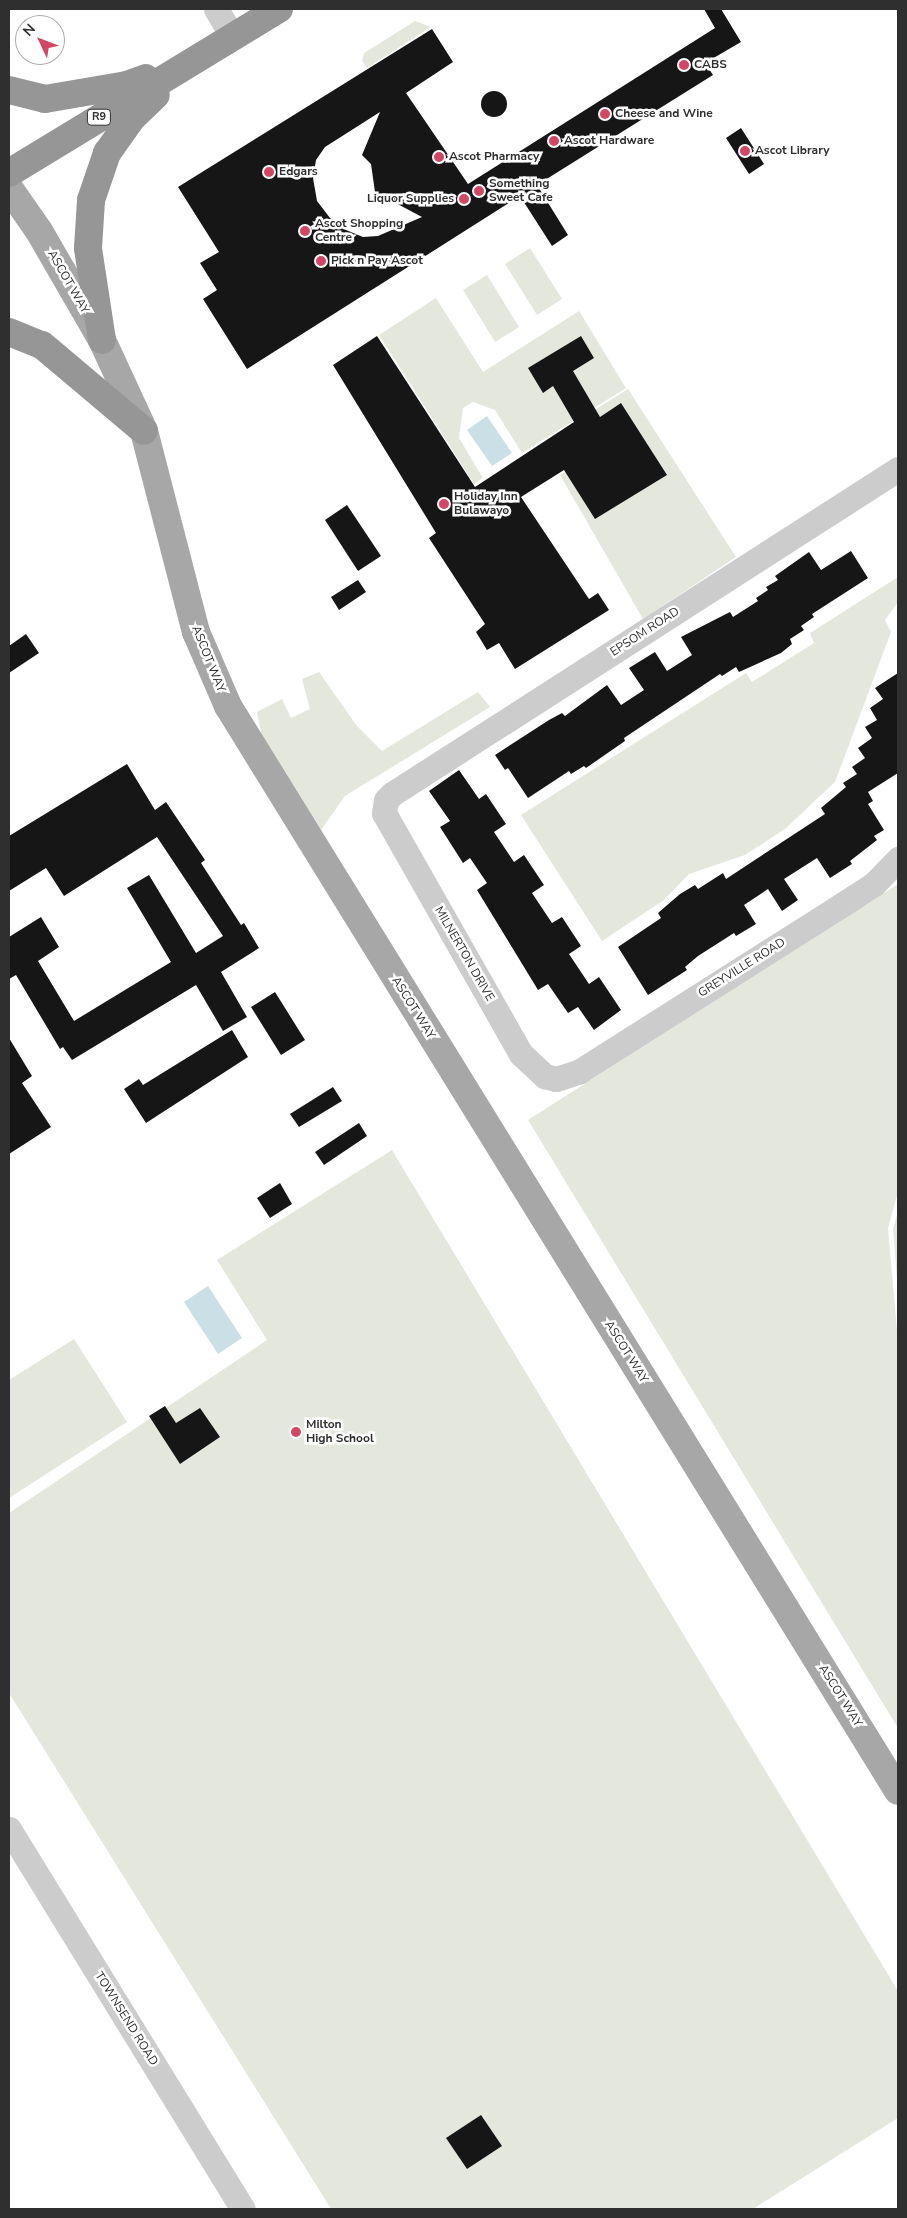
<!DOCTYPE html>
<html>
<head>
<meta charset="utf-8">
<style>
	body { margin:0 }
	#map { position:relative; width:907px; height:2218px; overflow:hidden; background:#fff; font-family:"Nunito Sans",sans-serif }
	div>[style] { position:absolute }
	.green>* { inset:0; background:#e4e8dc }
	.water>* { inset:0; background:#cbe0e6 }
	.building>* { inset:0; background:#161616 }
	.round { border-radius:50% }
	.minor>* { height:25px; margin:-12.5px; padding:0 12.5px; transform-origin:12.5px; border-radius:12.5px; background:#ccc }
	.major>* { height:28px; margin:-14px; padding:0 14px; transform-origin:14px; border-radius:14px; background:#a7a7a7 }
	.highway>* { height:28px; margin:-14px; padding:0 14px; transform-origin:14px; border-radius:14px; background:#969696 }
	.dots>* { width:14px; height:14px; translate:-50% -50%; box-sizing:border-box; border:2px solid #fff; border-radius:50% }
	span { translate:-50% -50%; white-space:nowrap; text-align:center; line-height:1.15; -webkit-text-stroke:5px #fff; paint-order:stroke }
	.shield-label span { padding:1px 4px; background:#fff; border:1px solid; border-radius:4px; -webkit-text-stroke-width:0 }
	.shield-label { font-size:11px; color:#2f2f2f; font-weight:700 }
	.poi-label { font-size:12px; color:#2f2f2f; font-weight:700 }
	.left { translate:0 -50%; text-align:left }
	.right { translate:-100% -50%; text-align:right }
	.street-label { font-size:12px; color:#2f2f2f }
	.frame { position:absolute; inset:0; border:10px solid #2f2f2f; pointer-events:none }
	.north { position:absolute; left:15px; top:15px; width:50px; height:50px; box-sizing:border-box; background:#fff; border:1px solid #acacac; border-radius:50%; rotate:313deg; font-size:14px; font-weight:700; line-height:20px; text-align:center; color:#2f2f2f }
	.north::after { content:''; display:block; margin:auto; width:18px; height:22px; background:#d14764; clip-path:polygon(50% 0,100% 100%,50% 72%,0 100%) }
</style>
</head>
<body>
<div id="map">
	<div class="green">
		<i style="clip-path:polygon(415px 21px,431px 27px,367px 68px,362px 61px,364px 53px)"></i>
		<i style="clip-path:polygon(530px 248px,562px 299px,537px 315px,505px 264px)"></i>
		<i style="clip-path:polygon(487px 275px,519px 327px,495px 342px,463px 290px)"></i>
		<i style="clip-path:polygon(436px 298px,483px 372px,579px 311px,626px 388px,522px 453px,495px 410px,473px 402px,463px 408px,459px 438px,483px 478px,474px 484px,379px 335px)"></i>
		<i style="clip-path:polygon(628px 389px,736px 557px,643px 619px,560px 475px,575px 466px,577px 421px)"></i>
		<i style="clip-path:polygon(898px 577px,898px 602px,885px 620px,891px 632px,835px 782px,785px 829px,745px 855px,689px 874px,664px 900px,602px 941px,521px 815px,746px 673px,752px 682px,814px 643px,810px 633px)"></i>
		<i style="clip-path:polygon(319px 672px,357px 726px,382px 751px,478px 692px,490px 707px,345px 796px,321px 830px,262px 738px,257px 712px,282px 699px,291px 718px,310px 709px,302px 679px)"></i>
		<i style="clip-path:polygon(898px 884px,898px 1192px,888px 1228px,898px 1342px,898px 1728px,528px 1120px)"></i>
		<i style="clip-path:polygon(392px 1150px,898px 1991px,898px 2118px,753px 2209px,331px 2209px,9px 1693px,9px 1513px,267px 1340px,217px 1260px)"></i>
		<i style="clip-path:polygon(898px 1211px,898px 1293px,893px 1229px)"></i>
		<i style="clip-path:polygon(74px 1339px,127px 1422px,9px 1498px,9px 1380px)"></i>
	</div>
	<div class="water">
		<i style="clip-path:polygon(487px 416px,512px 453px,492px 466px,467px 430px)"></i>
		<i style="clip-path:polygon(208px 1286px,242px 1338px,218px 1354px,184px 1302px)"></i>
	</div>
	<div class="building">
		<i style="clip-path:polygon(evenodd,704px 9px,721px 9px,741px 42px,705px 63px,713px 75px,537px 185px,568px 235px,552px 246px,520px 196px,247px 369px,203px 299px,217px 290px,200px 263px,219px 252px,178px 187px,432px 29px,453px 62px,406px 93px,468px 184px,715px 28px,704px 9px,380px 112px,362px 155px,371px 164px,375px 192px,422px 217px,378px 236px,363px 237px,346px 230px,330px 218px,317px 201px,313px 178px,316px 160px,325px 147px,380px 112px)"></i>
		<i class="round" style="left:481px;top:91px;width:26px;height:26px"></i>
		<i style="clip-path:polygon(741px 128px,764px 164px,749px 174px,726px 138px)"></i>
		<i style="clip-path:polygon(377px 336px,475px 487px,574px 422px,553px 386px,543px 393px,528px 368px,581px 336px,594px 358px,573px 371px,600px 417px,621px 403px,667px 475px,595px 519px,564px 470px,521px 497px,589px 599px,598px 593px,609px 610px,515px 669px,499px 643px,487px 650px,476px 632px,485px 624px,429px 538px,436px 533px,333px 365px)"></i>
		<i style="clip-path:polygon(347px 505px,381px 556px,358px 571px,325px 520px)"></i>
		<i style="clip-path:polygon(851px 551px,868px 578px,812px 614px,814px 617px,801px 626px,804px 630px,790px 639px,792px 644px,781px 653px,739px 672px,736px 667px,722px 676px,720px 674px,624px 738px,625px 741px,586px 768px,584px 766px,571px 774px,569px 771px,528px 798px,508px 768px,505px 770px,495px 755px,549px 720px,562px 713px,565px 716px,607px 685px,621px 705px,644px 690px,629px 668px,655px 652px,667px 671px,692px 655px,681px 637px,730px 612px,733px 617px,758px 601px,756px 598px,768px 590px,766px 587px,778px 580px,775px 576px,809px 552px,821px 570px)"></i>
		<i style="clip-path:polygon(358px 580px,366px 592px,339px 610px,331px 597px)"></i>
		<i style="clip-path:polygon(26px 634px,39px 653px,9px 673px,9px 646px)"></i>
		<i style="clip-path:polygon(898px 673px,898px 773px,868px 792px,873px 801px,868px 804px,884px 830px,874px 836px,877px 840px,850px 861px,852px 864px,830px 878px,817px 858px,784px 879px,798px 900px,782px 911px,768px 889px,744px 905px,756px 924px,736px 936px,734px 933px,698px 956px,685px 967px,687px 970px,648px 995px,618px 947px,661px 918px,658px 913px,680px 894px,695px 885px,698px 889px,723px 873px,726px 879px,825px 814px,821px 808px,846px 787px,843px 783px,857px 774px,852px 767px,865px 758px,858px 748px,872px 738px,865px 727px,877px 720px,870px 708px,883px 699px,875px 688px)"></i>
		<i style="clip-path:polygon(127px 764px,155px 810px,166px 802px,205px 860px,201px 863px,241px 925px,244px 923px,259px 948px,221px 972px,247px 1017px,223px 1031px,196px 985px,72px 1060px,63px 1047px,60px 1049px,16px 975px,9px 979px,9px 937px,41px 917px,59px 947px,38px 961px,74px 1021px,171px 962px,127px 888px,149px 875px,196px 953px,223px 936px,157px 837px,64px 896px,46px 868px,9px 891px,9px 836px)"></i>
		<i style="clip-path:polygon(459px 770px,479px 799px,486px 794px,506px 824px,494px 832px,514px 862px,524px 855px,544px 885px,532px 893px,552px 923px,562px 917px,581px 946px,569px 954px,589px 984px,599px 977px,621px 1010px,594px 1030px,578px 1007px,568px 1013px,548px 984px,538px 990px,477px 890px,487px 883px,470px 858px,463px 863px,440px 827px,450px 821px,429px 791px)"></i>
		<i style="clip-path:polygon(275px 992px,305px 1040px,281px 1055px,251px 1007px)"></i>
		<i style="clip-path:polygon(232px 1030px,248px 1057px,146px 1123px,124px 1089px,139px 1079px,143px 1085px)"></i>
		<i style="clip-path:polygon(9px 1038px,32px 1076px,22px 1083px,51px 1127px,9px 1154px)"></i>
		<i style="clip-path:polygon(333px 1087px,342px 1101px,299px 1127px,290px 1114px)"></i>
		<i style="clip-path:polygon(359px 1123px,367px 1136px,324px 1165px,315px 1152px)"></i>
		<i style="clip-path:polygon(280px 1183px,292px 1204px,270px 1218px,257px 1198px)"></i>
		<i style="clip-path:polygon(165px 1406px,176px 1423px,200px 1408px,220px 1437px,180px 1464px,149px 1416px)"></i>
		<i style="clip-path:polygon(481px 2115px,502px 2146px,467px 2169px,446px 2138px)"></i>
	</div>
	<div class="minor">
		<i style="left:216px;top:9px;width:33px;rotate:59deg"></i>
		<i style="left:898px;top:469px;width:601px;rotate:147.29deg"></i>
		<i style="left:392px;top:794px;width:8px;rotate:135deg"></i>
		<i style="left:386px;top:800px;width:13px;rotate:99deg"></i>
		<i style="left:384px;top:813px;width:277px;rotate:60.4deg"></i>
		<i style="left:521px;top:1054px;width:33px;rotate:43deg"></i>
		<i style="left:545px;top:1076px;width:11px;rotate:15deg"></i>
		<i style="left:556px;top:1079px;width:25px;rotate:-18deg"></i>
		<i style="left:580px;top:1071px;width:308px;rotate:-32.4deg"></i>
		<i style="left:840px;top:906px;width:40px;rotate:-32.9deg"></i>
		<i style="left:874px;top:884px;width:35px;rotate:-46deg"></i>
		<i style="left:9px;top:1829px;width:446px;rotate:58.4deg"></i>
	</div>
	<div class="major">
		<i style="left:9px;top:188px;width:52px;rotate:55.1deg"></i>
		<i style="left:39px;top:231px;width:126px;rotate:60deg"></i>
		<i style="left:102px;top:340px;width:100px;rotate:65.2deg"></i>
		<i style="left:144px;top:431px;width:208px;rotate:75.5deg"></i>
		<i style="left:196px;top:632px;width:81px;rotate:66.6deg"></i>
		<i style="left:228px;top:706px;width:1275px;rotate:58.3deg"></i>
	</div>
	<div class="highway">
		<i style="left:9px;top:90px;width:37px;rotate:14deg"></i>
		<i style="left:45px;top:99px;width:83px;rotate:-9.7deg"></i>
		<i style="left:127px;top:85px;width:20px;rotate:-20deg"></i>
		<i style="left:9px;top:173px;width:316px;rotate:-31.3deg"></i>
		<i style="left:9px;top:332px;width:35px;rotate:22deg"></i>
		<i style="left:42px;top:345px;width:133px;rotate:40.1deg"></i>
		<i style="left:102px;top:340px;width:93px;rotate:-98.7deg"></i>
		<i style="left:88px;top:248px;width:48px;rotate:-86.4deg"></i>
		<i style="left:91px;top:200px;width:50px;rotate:-71.2deg"></i>
		<i style="left:107px;top:153px;width:43px;rotate:-54.5deg"></i>
		<i style="left:132px;top:118px;width:33px;rotate:-44deg"></i>
	</div>
	<div class="dots">
		<i style="left:684px;top:65px;background:#d14764"></i>
		<i style="left:605px;top:114px;background:#d14764"></i>
		<i style="left:554px;top:141px;background:#d14764"></i>
		<i style="left:745px;top:151px;background:#d14764"></i>
		<i style="left:439px;top:157px;background:#d14764"></i>
		<i style="left:269px;top:172px;background:#d14764"></i>
		<i style="left:479px;top:191px;background:#d14764"></i>
		<i style="left:464px;top:199px;background:#d14764"></i>
		<i style="left:305px;top:231px;background:#d14764"></i>
		<i style="left:321px;top:261px;background:#d14764"></i>
		<i style="left:444px;top:504px;background:#d14764"></i>
		<i style="left:296px;top:1432px;background:#d14764"></i>
	</div>
	<div class="shield-label">
		<span style="left:99px;top:117px">R9</span>
	</div>
	<div class="poi-label">
		<span class="left" style="left:694px;top:65px">CABS</span>
		<span class="left" style="left:615px;top:114px">Cheese and Wine</span>
		<span class="left" style="left:564px;top:141px">Ascot Hardware</span>
		<span class="left" style="left:755px;top:151px">Ascot Library</span>
		<span class="left" style="left:449px;top:157px">Ascot Pharmacy</span>
		<span class="left" style="left:279px;top:172px">Edgars</span>
		<span class="left" style="left:489px;top:191px">Something<br>Sweet Cafe</span>
		<span class="right" style="left:454px;top:199px">Liquor Supplies</span>
		<span class="left" style="left:315px;top:231px">Ascot Shopping<br>Centre</span>
		<span class="left" style="left:331px;top:261px">Pick n Pay Ascot</span>
		<span class="left" style="left:454px;top:504px">Holiday Inn<br>Bulawayo</span>
		<span class="left" style="left:306px;top:1432px">Milton<br>High School</span>
	</div>
	<div class="street-label">
		<span style="left:68px;top:282px;rotate:60deg">ASCOT WAY</span>
		<span style="left:645px;top:632px;rotate:-33deg">EPSOM ROAD</span>
		<span style="left:208px;top:659px;rotate:68deg">ASCOT WAY</span>
		<span style="left:464px;top:954px;rotate:60deg">MILNERTON DRIVE</span>
		<span style="left:742px;top:968px;rotate:-32deg">GREYVILLE ROAD</span>
		<span style="left:413px;top:1008px;rotate:58deg">ASCOT WAY</span>
		<span style="left:626px;top:1352px;rotate:58deg">ASCOT WAY</span>
		<span style="left:840px;top:1696px;rotate:58deg">ASCOT WAY</span>
		<span style="left:126px;top:2019px;rotate:58deg">TOWNSEND ROAD</span>
	</div>
	<div class="frame"></div>
	<div class="north">N</div>
</div>
</body>
</html>
